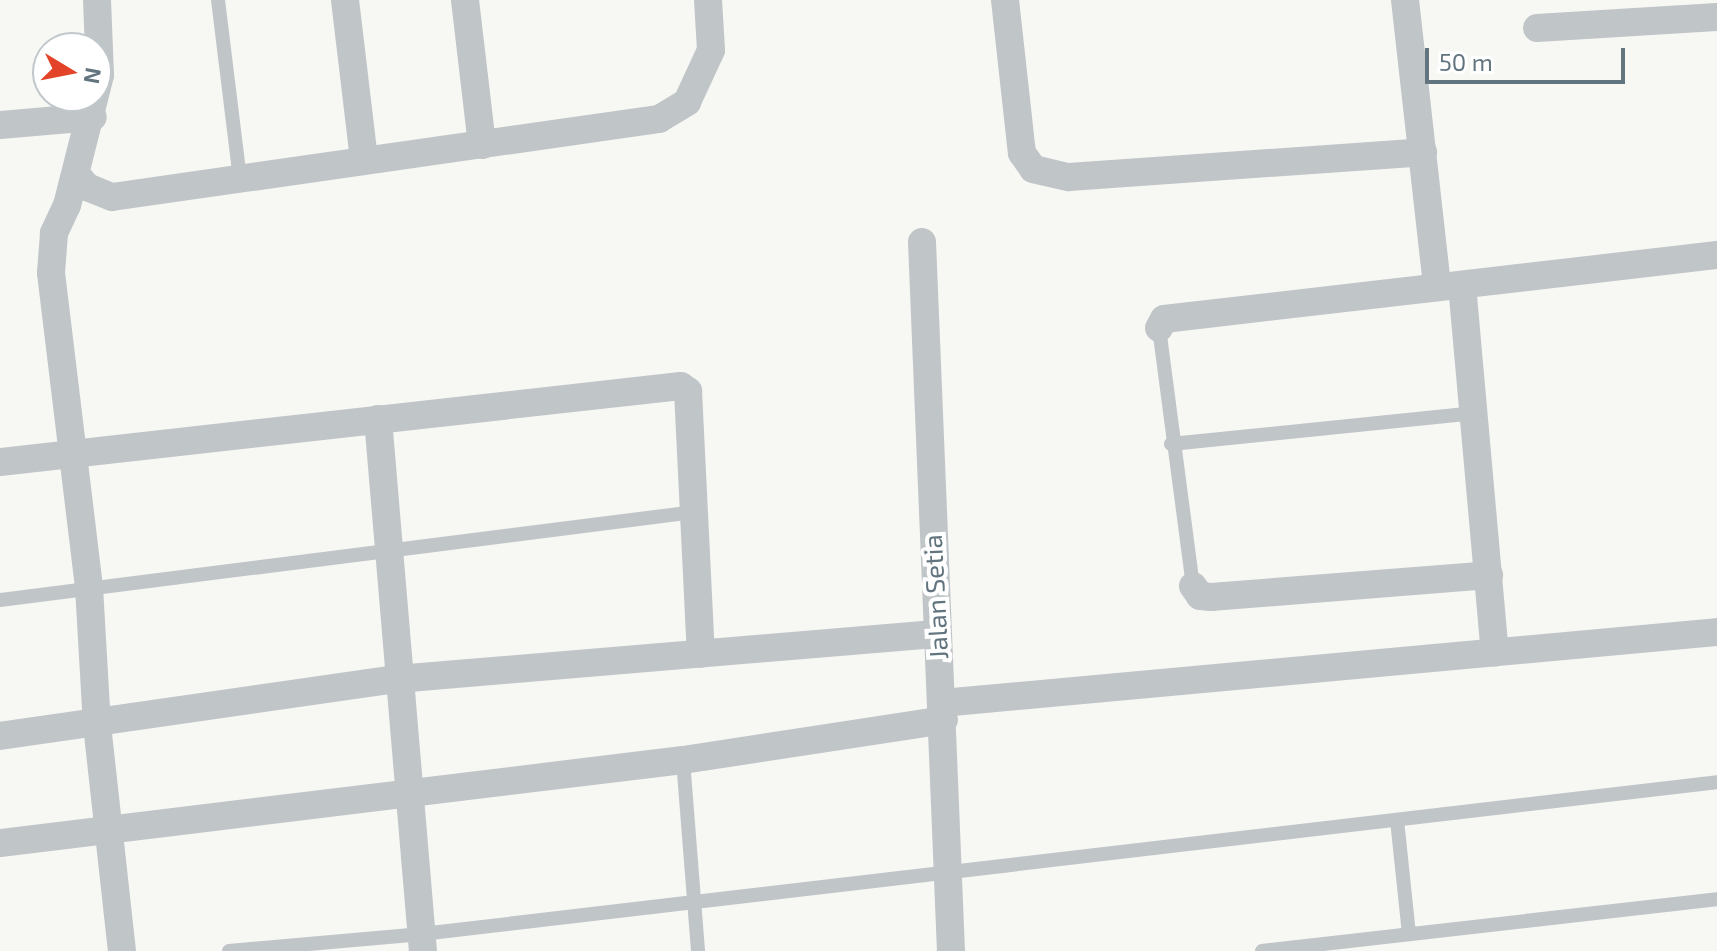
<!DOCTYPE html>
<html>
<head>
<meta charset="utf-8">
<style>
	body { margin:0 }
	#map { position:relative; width:1717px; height:951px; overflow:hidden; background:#f7f7f4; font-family:"Exo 2",sans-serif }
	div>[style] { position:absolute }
	.service>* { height:14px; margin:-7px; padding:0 7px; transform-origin:7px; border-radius:7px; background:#c0c5c8 }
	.minor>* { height:28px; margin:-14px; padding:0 14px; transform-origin:14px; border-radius:14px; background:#c0c5c8 }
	span { translate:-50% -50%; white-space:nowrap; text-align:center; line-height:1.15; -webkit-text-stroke:8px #fff; paint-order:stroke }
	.street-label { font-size:26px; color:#62757f }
	.north { position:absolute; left:32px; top:32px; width:80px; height:80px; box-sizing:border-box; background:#fff; border:2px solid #c0c8cc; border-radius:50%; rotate:100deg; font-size:22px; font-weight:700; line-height:32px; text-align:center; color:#62757f }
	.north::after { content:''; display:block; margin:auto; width:28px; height:36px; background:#e34429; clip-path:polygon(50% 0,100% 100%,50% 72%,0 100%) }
	.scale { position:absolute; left:1425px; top:48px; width:200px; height:36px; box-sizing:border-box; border:4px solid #62757f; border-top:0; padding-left:10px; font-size:24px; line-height:28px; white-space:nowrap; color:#62757f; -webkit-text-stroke:6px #fff; paint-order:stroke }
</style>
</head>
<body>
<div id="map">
	<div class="service">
		<i style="left:218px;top:0;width:181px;rotate:83deg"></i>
		<i style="left:1159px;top:328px;width:260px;rotate:82.5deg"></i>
		<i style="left:1171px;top:444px;width:306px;rotate:-5.8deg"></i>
		<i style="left:0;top:600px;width:701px;rotate:-7.22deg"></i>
		<i style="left:683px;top:760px;width:192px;rotate:85.5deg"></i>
		<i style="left:1397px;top:820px;width:115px;rotate:84deg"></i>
		<i style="left:229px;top:951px;width:194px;rotate:-5deg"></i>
		<i style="left:422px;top:934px;width:1304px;rotate:-6.69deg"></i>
		<i style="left:1262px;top:951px;width:458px;rotate:-6.5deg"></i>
	</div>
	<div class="minor">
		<i style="left:97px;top:0;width:75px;rotate:87.7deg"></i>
		<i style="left:100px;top:75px;width:134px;rotate:104.2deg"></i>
		<i style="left:67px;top:205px;width:31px;rotate:115deg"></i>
		<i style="left:54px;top:233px;width:40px;rotate:94.3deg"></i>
		<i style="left:51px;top:273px;width:316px;rotate:83.1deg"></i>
		<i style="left:89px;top:587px;width:138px;rotate:86.7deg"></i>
		<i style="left:97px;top:725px;width:227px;rotate:83.7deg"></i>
		<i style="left:345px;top:0;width:161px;rotate:83.2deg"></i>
		<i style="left:465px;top:0;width:146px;rotate:83.3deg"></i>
		<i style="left:1005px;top:0;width:154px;rotate:83.7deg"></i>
		<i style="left:1022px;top:153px;width:19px;rotate:55deg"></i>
		<i style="left:1033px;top:169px;width:37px;rotate:13deg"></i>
		<i style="left:1069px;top:177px;width:355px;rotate:-4deg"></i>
		<i style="left:1405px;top:0;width:289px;rotate:83.6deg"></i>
		<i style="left:1537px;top:28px;width:180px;rotate:-3.5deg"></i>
		<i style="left:0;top:125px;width:93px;rotate:-4.9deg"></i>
		<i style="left:76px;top:174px;width:17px;rotate:50deg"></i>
		<i style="left:87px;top:187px;width:27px;rotate:22deg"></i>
		<i style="left:112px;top:197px;width:553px;rotate:-8.12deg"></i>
		<i style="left:659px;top:119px;width:33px;rotate:-31deg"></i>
		<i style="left:687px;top:102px;width:57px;rotate:-65.2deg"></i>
		<i style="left:711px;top:50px;width:50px;rotate:-93.4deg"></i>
		<i style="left:922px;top:242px;width:710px;rotate:87.66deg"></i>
		<i style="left:1462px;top:285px;width:369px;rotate:84.9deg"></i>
		<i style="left:1159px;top:328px;width:10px;rotate:-61deg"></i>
		<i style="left:1164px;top:319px;width:557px;rotate:-6.6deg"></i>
		<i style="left:378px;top:419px;width:534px;rotate:85.17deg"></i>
		<i style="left:0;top:462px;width:685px;rotate:-6.37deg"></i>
		<i style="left:681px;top:386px;width:9px;rotate:36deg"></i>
		<i style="left:688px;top:391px;width:263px;rotate:87.2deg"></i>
		<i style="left:1193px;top:586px;width:12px;rotate:55deg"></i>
		<i style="left:1200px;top:596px;width:11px;rotate:5deg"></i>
		<i style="left:1211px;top:597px;width:279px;rotate:-4.5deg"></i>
		<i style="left:942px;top:703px;width:778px;rotate:-5.23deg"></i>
		<i style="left:0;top:736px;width:401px;rotate:-8.2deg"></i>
		<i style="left:397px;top:679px;width:540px;rotate:-4.78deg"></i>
		<i style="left:0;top:843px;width:688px;rotate:-6.93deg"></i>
		<i style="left:683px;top:760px;width:264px;rotate:-8.7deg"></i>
	</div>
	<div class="street-label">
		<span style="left:935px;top:597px;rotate:-93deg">Jalan Setia</span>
	</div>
	<div class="north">N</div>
	<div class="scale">50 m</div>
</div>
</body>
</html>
